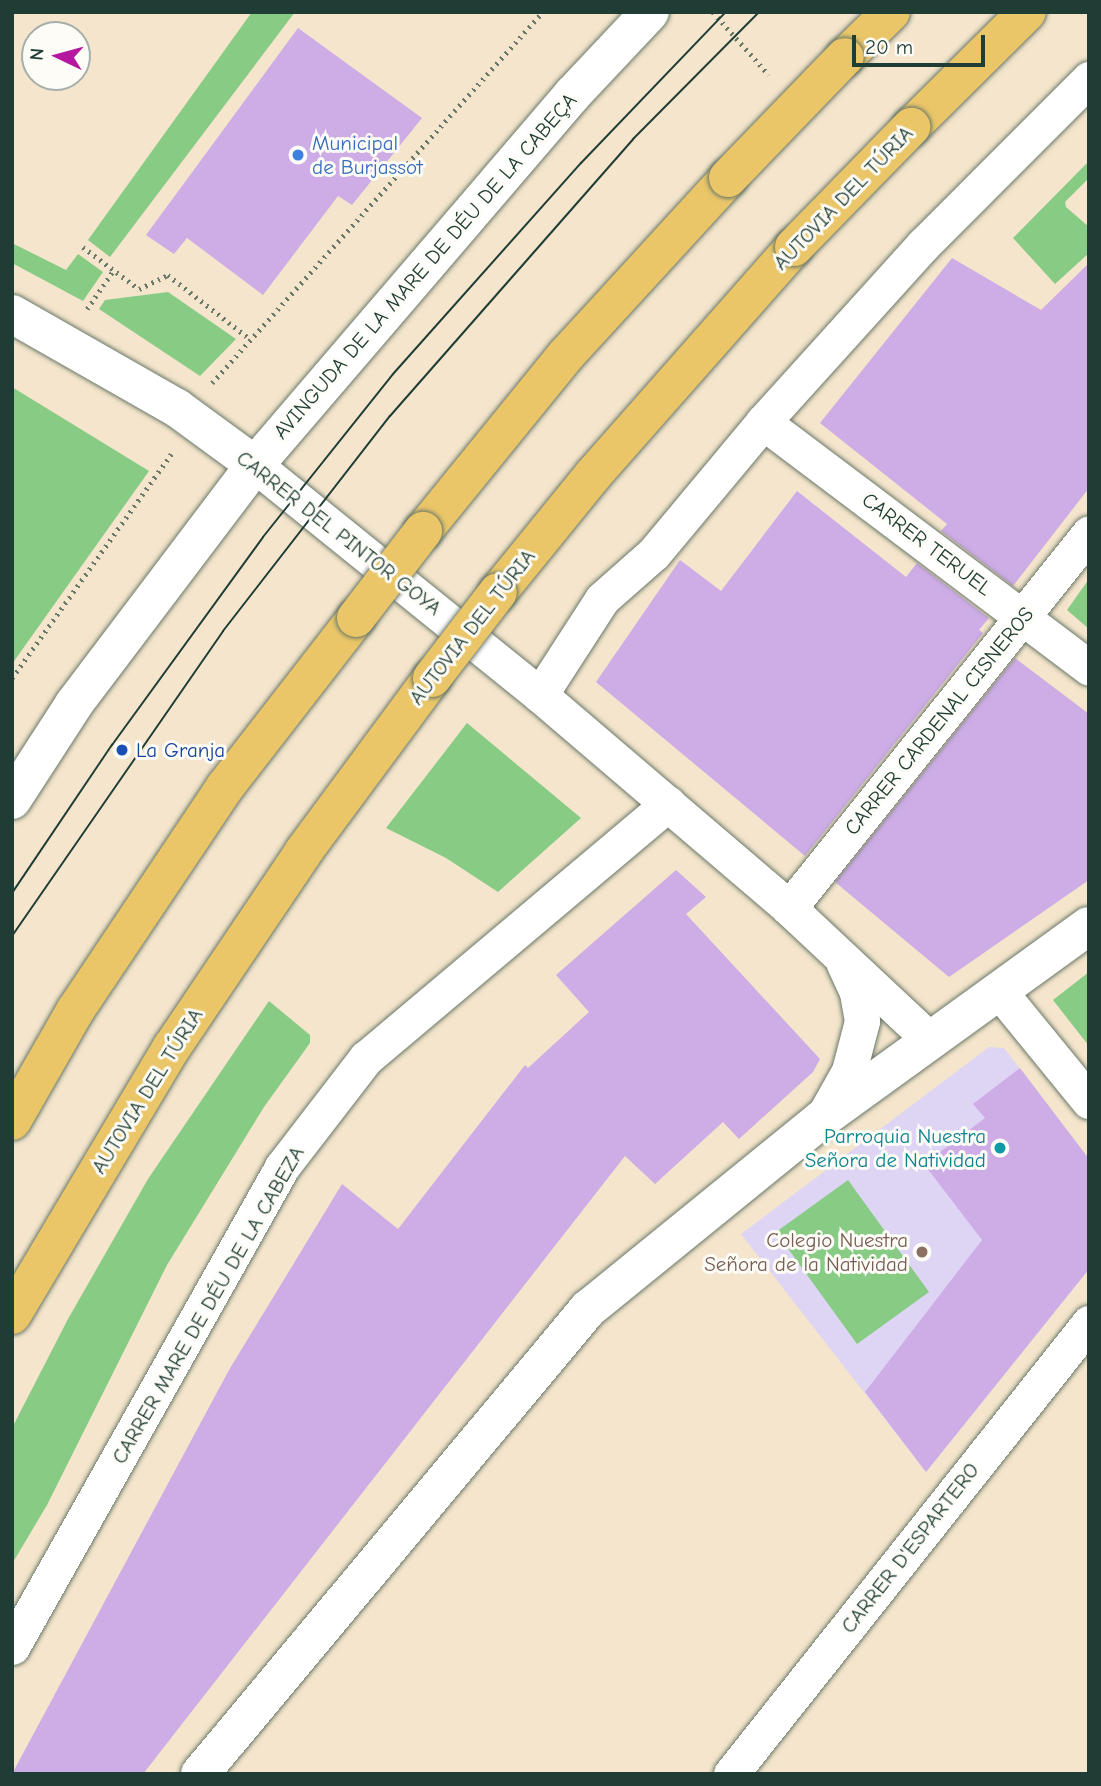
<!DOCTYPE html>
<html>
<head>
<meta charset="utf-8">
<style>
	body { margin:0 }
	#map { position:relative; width:1101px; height:1786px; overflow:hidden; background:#f4e5cc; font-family:"Comic Neue",sans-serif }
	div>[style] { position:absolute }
	.built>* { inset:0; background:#ded5f5 }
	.green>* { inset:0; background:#88cb84 }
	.building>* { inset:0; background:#ceade6 }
	.path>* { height:4.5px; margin-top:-2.25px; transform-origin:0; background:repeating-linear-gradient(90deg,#6a7869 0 2px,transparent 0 7px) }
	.roads { filter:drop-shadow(0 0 2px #6a7869) drop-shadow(0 0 2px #6a7869) }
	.minor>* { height:35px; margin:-17.5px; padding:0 17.5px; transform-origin:17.5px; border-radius:17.5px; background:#fff }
	.tertiary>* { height:38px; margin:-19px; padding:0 19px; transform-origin:19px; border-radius:19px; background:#fff }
	.trunk>* { height:38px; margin:-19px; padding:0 19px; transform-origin:19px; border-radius:19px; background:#eac669 }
	.tram>* { height:2px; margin:-1px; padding:0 1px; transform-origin:1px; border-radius:1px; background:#1f3d34 }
	.bridges { filter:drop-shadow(0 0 2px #6a7869) drop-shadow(0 0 2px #6a7869) }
	.trunk-bridge>* { height:38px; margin:-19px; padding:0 19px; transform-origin:19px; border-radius:19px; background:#eac669 }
	.dots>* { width:19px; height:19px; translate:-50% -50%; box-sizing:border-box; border:4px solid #fdfcf7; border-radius:50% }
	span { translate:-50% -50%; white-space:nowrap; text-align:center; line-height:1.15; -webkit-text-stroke:6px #fdfcf7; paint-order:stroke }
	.shop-label { font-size:21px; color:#366cbe }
	.left { translate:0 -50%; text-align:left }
	.street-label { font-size:21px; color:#1f3d34 }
	.transit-label { font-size:21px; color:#164399 }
	.culture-label { font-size:21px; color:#0d838f }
	.right { translate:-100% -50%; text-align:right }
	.education-label { font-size:21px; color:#785e54 }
	.frame { position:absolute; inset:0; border:14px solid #1f3d34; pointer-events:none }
	.north { position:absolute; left:21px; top:21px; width:70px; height:70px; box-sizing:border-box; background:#fdfcf7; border:2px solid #a4b0a9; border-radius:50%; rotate:275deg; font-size:19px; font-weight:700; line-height:28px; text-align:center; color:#1f3d34 }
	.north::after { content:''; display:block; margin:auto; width:24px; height:32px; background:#b5179e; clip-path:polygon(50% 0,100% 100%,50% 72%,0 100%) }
	.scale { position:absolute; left:852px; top:35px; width:133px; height:32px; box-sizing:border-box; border:4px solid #1f3d34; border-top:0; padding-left:9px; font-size:21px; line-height:24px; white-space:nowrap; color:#1f3d34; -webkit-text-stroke:5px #fdfcf7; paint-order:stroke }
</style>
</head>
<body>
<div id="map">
	<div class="built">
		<i style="clip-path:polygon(989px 1047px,1004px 1048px,1089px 1159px,1089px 1269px,926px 1472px,741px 1234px)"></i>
	</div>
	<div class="green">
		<i style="clip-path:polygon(252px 12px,295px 12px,110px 257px,88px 240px)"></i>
		<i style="clip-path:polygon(1089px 161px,1089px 178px,1065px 202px,1066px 207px,1089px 227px,1089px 253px,1055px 284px,1013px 238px)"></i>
		<i style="clip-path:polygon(12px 243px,66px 270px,78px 254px,103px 272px,83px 301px,12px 263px)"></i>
		<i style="clip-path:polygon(168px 292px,236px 339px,200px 376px,99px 309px,105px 300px)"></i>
		<i style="clip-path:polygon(12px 387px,149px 471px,12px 664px)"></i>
		<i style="clip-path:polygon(1089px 579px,1089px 629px,1067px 610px)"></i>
		<i style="clip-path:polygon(467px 723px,581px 818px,498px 892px,446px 858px,386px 828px)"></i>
		<i style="clip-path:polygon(1089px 972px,1089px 1046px,1053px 1000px)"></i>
		<i style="clip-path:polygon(269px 1001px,310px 1035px,310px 1043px,264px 1107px,167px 1265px,47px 1505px,12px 1564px,12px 1428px,68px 1319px,148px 1179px)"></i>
		<i style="clip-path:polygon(848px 1180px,929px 1292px,857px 1344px,776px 1232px)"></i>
	</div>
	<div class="building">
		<i style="clip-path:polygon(298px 28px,422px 118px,352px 205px,338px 196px,263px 295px,187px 238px,174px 254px,146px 235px)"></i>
		<i style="clip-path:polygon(952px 258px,1041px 310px,1089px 263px,1089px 488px,1013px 586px,941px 531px,947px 524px,820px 423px)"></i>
		<i style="clip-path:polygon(797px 491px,906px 577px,917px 563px,989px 618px,979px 630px,983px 633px,805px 856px,596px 682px,680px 560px,721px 591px)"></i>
		<i style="clip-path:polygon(1015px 658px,1089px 714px,1089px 880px,949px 977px,835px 882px)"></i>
		<i style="clip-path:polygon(676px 870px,706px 897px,686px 914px,820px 1059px,813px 1072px,739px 1139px,723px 1122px,655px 1184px,625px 1156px,143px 1774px,12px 1774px,229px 1370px,342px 1184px,398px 1229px,525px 1065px,528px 1068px,589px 1012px,556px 975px)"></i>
		<i style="clip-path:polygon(1020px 1068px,1089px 1159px,1089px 1269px,926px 1472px,865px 1392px,982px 1240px,924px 1164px,985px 1118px,973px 1104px)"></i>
	</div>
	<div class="path">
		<i style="left:713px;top:12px;width:84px;rotate:48.4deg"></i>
		<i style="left:83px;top:247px;width:70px;rotate:36.9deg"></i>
		<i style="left:139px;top:289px;width:32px;rotate:-26deg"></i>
		<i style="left:168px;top:275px;width:104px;rotate:38deg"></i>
		<i style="left:87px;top:309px;width:46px;rotate:-55.6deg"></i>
		<i style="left:212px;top:383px;width:497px;rotate:-48.3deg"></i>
		<i style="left:12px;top:678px;width:275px;rotate:-54.6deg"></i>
	</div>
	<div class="roads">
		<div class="minor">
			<i style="left:763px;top:422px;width:408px;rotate:37deg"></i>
			<i style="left:255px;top:465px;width:366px;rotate:38.9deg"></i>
			<i style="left:540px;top:695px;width:328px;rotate:40.5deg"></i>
			<i style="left:789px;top:908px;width:192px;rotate:43.1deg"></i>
			<i style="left:540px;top:695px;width:114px;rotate:-57.1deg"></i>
			<i style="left:602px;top:599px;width:69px;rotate:-41.5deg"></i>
			<i style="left:654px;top:553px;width:170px;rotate:-50.2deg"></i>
			<i style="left:763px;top:422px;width:239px;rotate:-47.9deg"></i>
			<i style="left:923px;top:245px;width:235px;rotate:-45deg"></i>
			<i style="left:789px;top:908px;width:480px;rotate:-51.3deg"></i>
			<i style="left:1000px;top:992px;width:141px;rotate:50.8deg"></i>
			<i style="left:822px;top:1119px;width:55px;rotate:-60.6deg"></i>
			<i style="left:849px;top:1071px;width:52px;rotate:-75.4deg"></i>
			<i style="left:862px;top:1021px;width:29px;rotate:-100deg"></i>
			<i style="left:857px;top:992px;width:31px;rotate:-115deg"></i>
			<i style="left:12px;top:1647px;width:551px;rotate:-60.64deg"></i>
			<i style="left:282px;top:1167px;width:138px;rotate:-52.4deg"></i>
			<i style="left:366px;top:1058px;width:395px;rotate:-40.1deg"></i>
			<i style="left:731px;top:1774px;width:576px;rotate:-51.56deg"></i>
		</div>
		<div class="tertiary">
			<i style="left:12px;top:314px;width:190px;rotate:29.7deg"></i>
			<i style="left:177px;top:408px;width:97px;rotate:36.2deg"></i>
			<i style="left:12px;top:800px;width:114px;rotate:-57.1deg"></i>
			<i style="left:74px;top:704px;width:300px;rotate:-52.9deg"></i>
			<i style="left:255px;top:465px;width:489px;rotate:-49.4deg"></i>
			<i style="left:573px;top:94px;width:112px;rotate:-46.8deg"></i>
			<i style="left:200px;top:1774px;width:606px;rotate:-50.16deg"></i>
			<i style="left:588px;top:1309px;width:301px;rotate:-39.1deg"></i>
			<i style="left:822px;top:1119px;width:329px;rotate:-35.9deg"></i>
		</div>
		<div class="trunk">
			<i style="left:845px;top:57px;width:64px;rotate:-44.4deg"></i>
			<i style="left:911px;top:127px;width:163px;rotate:-44.8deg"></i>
			<i style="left:423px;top:531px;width:228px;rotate:-50.9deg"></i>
			<i style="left:567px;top:354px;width:239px;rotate:-47.5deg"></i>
			<i style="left:498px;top:592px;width:151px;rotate:-50.9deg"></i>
			<i style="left:593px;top:475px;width:304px;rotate:-48.6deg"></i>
			<i style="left:12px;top:1121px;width:127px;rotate:-60.2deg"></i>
			<i style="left:75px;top:1011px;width:270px;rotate:-56.2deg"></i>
			<i style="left:225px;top:787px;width:214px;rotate:-52.2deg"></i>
			<i style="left:12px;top:1315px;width:312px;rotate:-59.2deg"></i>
			<i style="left:172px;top:1047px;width:236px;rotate:-56deg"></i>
			<i style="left:304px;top:851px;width:215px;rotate:-53.5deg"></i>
		</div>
	</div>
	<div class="tram">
		<i style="left:12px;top:893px;width:179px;rotate:-56deg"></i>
		<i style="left:112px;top:745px;width:257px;rotate:-54deg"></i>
		<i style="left:263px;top:537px;width:208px;rotate:-51.4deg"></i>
		<i style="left:393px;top:374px;width:283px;rotate:-48.3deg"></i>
		<i style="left:581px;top:163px;width:209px;rotate:-46.2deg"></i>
		<i style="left:12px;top:936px;width:371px;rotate:-55.3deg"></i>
		<i style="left:223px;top:631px;width:272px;rotate:-52.2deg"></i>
		<i style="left:390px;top:416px;width:368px;rotate:-48.7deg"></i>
		<i style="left:633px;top:139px;width:179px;rotate:-45.2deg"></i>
	</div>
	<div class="bridges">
		<div class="trunk-bridge">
			<i style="left:728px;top:178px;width:168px;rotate:-46deg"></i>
			<i style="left:794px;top:247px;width:168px;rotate:-45.7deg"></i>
			<i style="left:356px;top:618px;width:110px;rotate:-52.4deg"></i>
			<i style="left:432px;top:678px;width:108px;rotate:-52.5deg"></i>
		</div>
	</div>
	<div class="dots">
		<i style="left:298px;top:155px;background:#3f7fe0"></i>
		<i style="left:122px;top:750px;background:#1a4fb4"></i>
		<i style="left:1000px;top:1148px;background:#0f9aa8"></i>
		<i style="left:922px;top:1252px;background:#8d6e63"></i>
	</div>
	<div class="shop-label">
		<span class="left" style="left:312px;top:155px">Municipal<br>de Burjassot</span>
	</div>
	<div class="street-label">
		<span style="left:843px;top:198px;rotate:-46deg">AUTOVIA DEL TÚRIA</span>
		<span style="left:425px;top:266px;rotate:-49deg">AVINGUDA DE LA MARE DE DÉU DE LA CABEÇA</span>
		<span style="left:339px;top:533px;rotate:38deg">CARRER DEL PINTOR GOYA</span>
		<span style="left:927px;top:544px;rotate:37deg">CARRER TERUEL</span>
		<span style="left:472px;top:627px;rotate:-52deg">AUTOVIA DEL TÚRIA</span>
		<span style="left:939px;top:721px;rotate:-51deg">CARRER CARDENAL CISNEROS</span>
		<span style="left:147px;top:1091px;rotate:-58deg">AUTOVIA DEL TÚRIA</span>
		<span style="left:208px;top:1305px;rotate:-60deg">CARRER MARE DE DÉU DE LA CABEZA</span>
		<span style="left:910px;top:1548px;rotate:-52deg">CARRER D'ESPARTERO</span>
	</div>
	<div class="transit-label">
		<span class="left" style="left:136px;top:750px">La Granja</span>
	</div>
	<div class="culture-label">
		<span class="right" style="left:986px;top:1148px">Parroquia Nuestra<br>Señora de Natividad</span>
	</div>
	<div class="education-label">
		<span class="right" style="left:908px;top:1252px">Colegio Nuestra<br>Señora de la Natividad</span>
	</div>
	<div class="frame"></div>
	<div class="north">N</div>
	<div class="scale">20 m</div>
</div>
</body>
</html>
